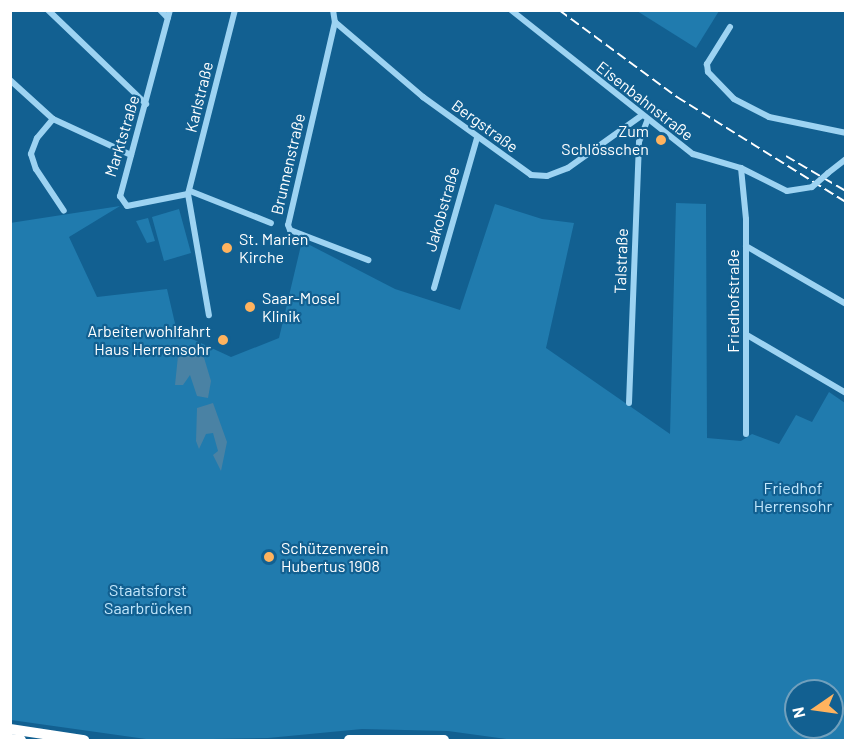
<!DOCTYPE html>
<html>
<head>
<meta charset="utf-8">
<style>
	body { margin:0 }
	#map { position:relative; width:856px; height:751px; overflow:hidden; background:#126091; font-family:Barlow,sans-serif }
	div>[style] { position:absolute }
	.green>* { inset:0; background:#207bae }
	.water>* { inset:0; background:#4a82a4 }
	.stream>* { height:2px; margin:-1px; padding:0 1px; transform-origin:1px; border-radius:1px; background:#4a82a4 }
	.street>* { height:6px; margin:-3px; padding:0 3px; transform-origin:3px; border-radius:3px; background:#9dd3f2 }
	.highway>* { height:10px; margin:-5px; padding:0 5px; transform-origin:5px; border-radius:5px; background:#fff }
	.rail>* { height:2px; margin-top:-1px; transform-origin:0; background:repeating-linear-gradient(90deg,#fff 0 10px,transparent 0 14.5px) }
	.street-bridge>* { height:6px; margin:-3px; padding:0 3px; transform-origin:3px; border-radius:3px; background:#9dd3f2 }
	.dots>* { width:16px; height:16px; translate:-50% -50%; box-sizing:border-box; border:3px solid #126091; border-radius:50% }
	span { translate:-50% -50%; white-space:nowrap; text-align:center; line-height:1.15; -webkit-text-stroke:4.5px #126091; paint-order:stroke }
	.street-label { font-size:16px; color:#fff }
	.poi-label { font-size:16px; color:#fff }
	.right { translate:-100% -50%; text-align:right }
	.left { translate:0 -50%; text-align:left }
	.park-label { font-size:16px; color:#c4e8fd }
	.frame { position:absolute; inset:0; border:12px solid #fff; pointer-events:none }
	.north { position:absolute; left:784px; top:679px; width:60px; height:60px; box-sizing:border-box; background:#126091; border:2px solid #71a0bd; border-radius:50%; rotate:257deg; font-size:16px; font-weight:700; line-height:24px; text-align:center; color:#fff }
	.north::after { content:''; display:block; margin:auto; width:21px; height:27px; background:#ffb35e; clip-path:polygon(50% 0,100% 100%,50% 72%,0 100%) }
</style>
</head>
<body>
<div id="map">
	<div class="green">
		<i style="clip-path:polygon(637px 11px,719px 11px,696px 48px)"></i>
		<i style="clip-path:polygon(evenodd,676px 203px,706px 204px,707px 438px,741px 441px,752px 434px,779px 444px,796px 415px,812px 422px,829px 392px,845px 403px,845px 740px,513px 740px,448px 731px,362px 729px,268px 738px,153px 740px,11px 720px,10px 223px,120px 206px,69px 237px,97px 297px,167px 289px,177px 332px,231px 357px,279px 338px,302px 241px,395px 289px,460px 310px,495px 204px,542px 219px,574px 223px,546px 348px,670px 434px,676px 203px,796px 691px,832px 691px,832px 727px,796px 727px,796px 691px)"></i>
		<i style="clip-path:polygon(179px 209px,191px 253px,164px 261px,152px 217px)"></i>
		<i style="clip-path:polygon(148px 218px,155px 241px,147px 243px,136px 221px)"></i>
	</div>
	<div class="water">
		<i style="clip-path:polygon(179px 346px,202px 351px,211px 381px,208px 398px,197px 396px,190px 375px,183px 385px,175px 385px)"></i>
		<i style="clip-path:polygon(213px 403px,227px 442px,221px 471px,213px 455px,218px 451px,213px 433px,206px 434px,199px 449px,196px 441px,197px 408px)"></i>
	</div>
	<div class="stream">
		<i style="left:780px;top:10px;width:1px;rotate:90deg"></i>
		<i style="left:845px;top:10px;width:1px;rotate:45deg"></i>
	</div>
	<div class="street">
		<i style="left:48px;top:10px;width:136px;rotate:43.8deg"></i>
		<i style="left:160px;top:10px;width:11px;rotate:45deg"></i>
		<i style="left:170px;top:10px;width:193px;rotate:105deg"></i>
		<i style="left:120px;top:196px;width:12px;rotate:55deg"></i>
		<i style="left:127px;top:206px;width:62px;rotate:-11.1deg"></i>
		<i style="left:333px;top:10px;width:12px;rotate:81deg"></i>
		<i style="left:335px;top:22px;width:116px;rotate:40.4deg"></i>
		<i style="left:423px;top:97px;width:133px;rotate:35.8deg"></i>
		<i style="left:531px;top:175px;width:16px;rotate:4deg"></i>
		<i style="left:547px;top:176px;width:22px;rotate:-21deg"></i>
		<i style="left:568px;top:168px;width:90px;rotate:-35.5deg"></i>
		<i style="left:511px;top:10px;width:232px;rotate:38.4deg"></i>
		<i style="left:693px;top:154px;width:50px;rotate:16.3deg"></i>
		<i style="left:741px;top:168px;width:51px;rotate:26.6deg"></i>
		<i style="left:787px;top:191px;width:25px;rotate:-9deg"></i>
		<i style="left:335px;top:22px;width:208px;rotate:103deg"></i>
		<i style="left:288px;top:225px;width:5px;rotate:68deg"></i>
		<i style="left:290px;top:230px;width:84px;rotate:21deg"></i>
		<i style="left:730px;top:27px;width:44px;rotate:121.9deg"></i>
		<i style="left:707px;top:64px;width:8px;rotate:83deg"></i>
		<i style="left:708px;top:72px;width:37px;rotate:46deg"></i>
		<i style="left:734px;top:99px;width:39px;rotate:27deg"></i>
		<i style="left:769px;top:117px;width:79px;rotate:11.7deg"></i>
		<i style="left:10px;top:80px;width:58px;rotate:42.2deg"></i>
		<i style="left:53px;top:119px;width:86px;rotate:24.8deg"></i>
		<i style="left:53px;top:119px;width:25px;rotate:130deg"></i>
		<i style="left:37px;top:138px;width:17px;rotate:111deg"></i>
		<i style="left:31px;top:154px;width:16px;rotate:72deg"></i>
		<i style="left:36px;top:169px;width:50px;rotate:56.3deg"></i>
		<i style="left:741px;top:168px;width:51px;rotate:84.4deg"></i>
		<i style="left:746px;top:219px;width:215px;rotate:90deg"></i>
		<i style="left:828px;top:173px;width:23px;rotate:-38deg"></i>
		<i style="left:190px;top:191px;width:87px;rotate:21.6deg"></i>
		<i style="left:188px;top:194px;width:190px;rotate:-75.7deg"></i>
		<i style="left:188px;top:194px;width:123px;rotate:80.2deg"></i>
		<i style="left:746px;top:246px;width:116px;rotate:30.1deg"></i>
		<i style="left:434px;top:288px;width:156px;rotate:-74deg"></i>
		<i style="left:747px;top:335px;width:115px;rotate:30.4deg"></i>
		<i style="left:629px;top:403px;width:261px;rotate:-87.8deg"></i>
		<i style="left:639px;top:142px;width:22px;rotate:-69deg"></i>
	</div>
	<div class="highway">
		<i style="left:10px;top:729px;width:75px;rotate:8.5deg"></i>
		<i style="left:10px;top:739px;width:11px;rotate:5deg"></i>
		<i style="left:349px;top:740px;width:95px"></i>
	</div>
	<div class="rail">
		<i style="left:559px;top:10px;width:147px;rotate:36.4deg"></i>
		<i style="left:677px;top:97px;width:199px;rotate:31.9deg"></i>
		<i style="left:786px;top:156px;width:69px;rotate:30.3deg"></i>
	</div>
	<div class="street-bridge">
		<i style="left:812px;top:187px;width:21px;rotate:-41deg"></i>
	</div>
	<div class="dots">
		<i style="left:661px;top:140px;background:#ffb35e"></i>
		<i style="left:227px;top:248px;background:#ffb35e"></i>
		<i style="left:250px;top:307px;background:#ffb35e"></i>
		<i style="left:223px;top:340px;background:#ffb35e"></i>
		<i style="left:269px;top:557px;background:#ffb35e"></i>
	</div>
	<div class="street-label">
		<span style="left:199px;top:97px;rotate:-76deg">Karlstraße</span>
		<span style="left:645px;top:101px;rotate:38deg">Eisenbahnstraße</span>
		<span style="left:485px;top:126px;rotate:36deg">Bergstraße</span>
		<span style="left:122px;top:136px;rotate:-73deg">Marktstraße</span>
		<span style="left:288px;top:164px;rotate:-77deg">Brunnenstraße</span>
		<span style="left:442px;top:209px;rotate:-74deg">Jakobstraße</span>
		<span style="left:621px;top:261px;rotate:-88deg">Talstraße</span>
		<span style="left:733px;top:301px;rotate:-90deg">Friedhofstraße</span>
	</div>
	<div class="poi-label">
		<span class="right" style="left:649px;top:140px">Zum<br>Schlösschen</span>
		<span class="left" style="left:239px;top:248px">St. Marien<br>Kirche</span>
		<span class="left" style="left:262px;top:307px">Saar-Mosel<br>Klinik</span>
		<span class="right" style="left:211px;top:340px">Arbeiterwohlfahrt<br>Haus Herrensohr</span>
		<span class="left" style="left:281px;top:557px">Schützenverein<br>Hubertus 1908</span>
	</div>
	<div class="park-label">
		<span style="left:793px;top:497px">Friedhof<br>Herrensohr</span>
		<span style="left:148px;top:599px">Staatsforst<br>Saarbrücken</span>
	</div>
	<div class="frame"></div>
	<div class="north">N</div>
</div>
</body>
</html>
